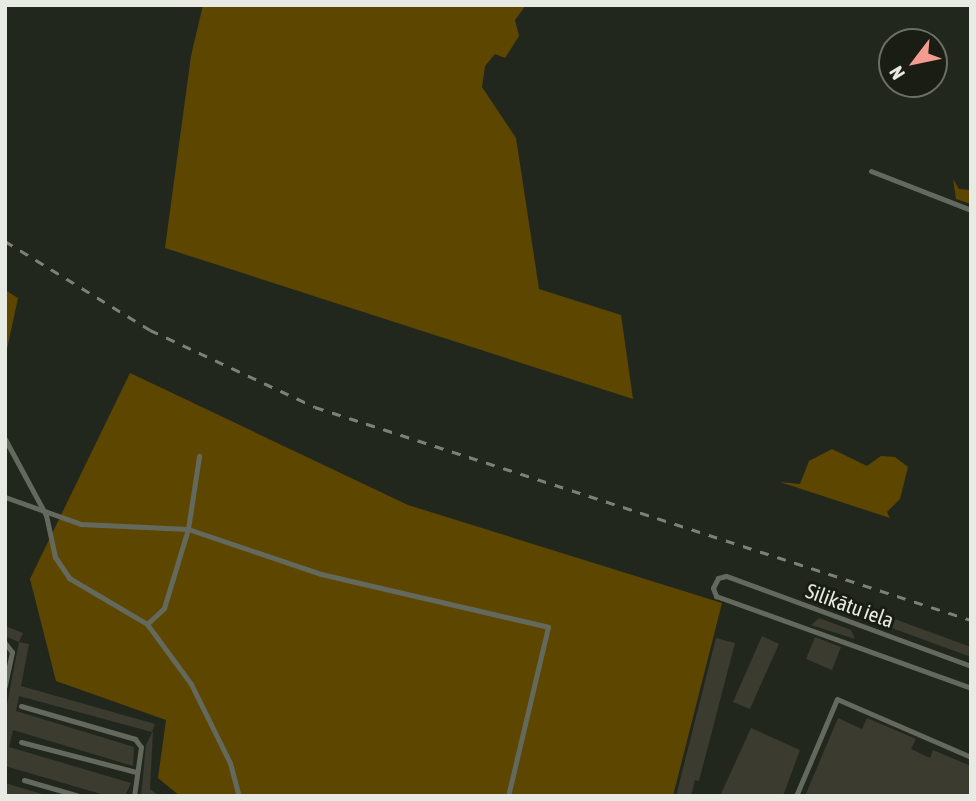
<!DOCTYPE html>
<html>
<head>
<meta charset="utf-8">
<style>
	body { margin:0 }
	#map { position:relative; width:976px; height:801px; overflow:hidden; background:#22271d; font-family:"Asap Condensed",sans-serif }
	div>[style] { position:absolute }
	.green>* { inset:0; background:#5d4700 }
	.building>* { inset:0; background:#3b3b2f }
	.lane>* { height:5px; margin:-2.5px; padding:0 2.5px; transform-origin:2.5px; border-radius:2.5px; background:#64695d }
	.rail>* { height:2.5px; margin-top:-1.25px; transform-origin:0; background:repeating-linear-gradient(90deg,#7c8077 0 9px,transparent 0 18px) }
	span { translate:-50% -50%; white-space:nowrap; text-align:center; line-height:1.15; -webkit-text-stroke:6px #191d13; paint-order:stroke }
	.street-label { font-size:21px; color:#e7ebe4 }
	.frame { position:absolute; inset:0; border:7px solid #e7ebe4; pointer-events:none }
	.north { position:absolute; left:878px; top:28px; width:70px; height:70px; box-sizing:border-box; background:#191d13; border:2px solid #6b6f67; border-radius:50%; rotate:238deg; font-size:19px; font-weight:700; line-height:28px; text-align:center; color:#e7ebe4 }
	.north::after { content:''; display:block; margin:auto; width:24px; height:32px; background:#f59c90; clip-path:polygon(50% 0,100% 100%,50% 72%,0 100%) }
</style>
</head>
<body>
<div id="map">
	<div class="green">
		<i style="clip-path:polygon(203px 5px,526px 5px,515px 20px,519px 36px,505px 58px,495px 54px,485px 66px,482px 87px,516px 138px,539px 289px,621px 315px,633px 399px,165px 248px,191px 56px)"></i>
		<i style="clip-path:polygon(953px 179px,959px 189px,971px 190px,971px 204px,956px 199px)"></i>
		<i style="clip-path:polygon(5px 290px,18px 298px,5px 358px)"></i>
		<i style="clip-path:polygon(130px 373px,408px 505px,722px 603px,673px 796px,180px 796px,158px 778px,166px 720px,56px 681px,30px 579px)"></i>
		<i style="clip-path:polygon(832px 449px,867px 466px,881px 456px,895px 457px,908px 467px,900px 499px,887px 512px,890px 518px,780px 482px,800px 484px,809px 461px)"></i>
	</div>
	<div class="building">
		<i style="clip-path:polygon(840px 599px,971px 647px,971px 657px,837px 608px)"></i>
		<i style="clip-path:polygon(819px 618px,851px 630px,855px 639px,811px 625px)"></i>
		<i style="clip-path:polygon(5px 626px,23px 633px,19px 642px,5px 636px)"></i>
		<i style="clip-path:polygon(762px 636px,779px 644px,750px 709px,733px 702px)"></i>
		<i style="clip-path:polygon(815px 637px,841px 647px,832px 670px,806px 659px)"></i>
		<i style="clip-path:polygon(716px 638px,735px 643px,699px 781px,695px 780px,691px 796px,676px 796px)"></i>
		<i style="clip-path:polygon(19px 642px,29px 644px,21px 686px,155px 724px,152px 732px,19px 696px,16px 711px,134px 747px,133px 766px,13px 730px,9px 747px,131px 783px,125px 796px,108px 796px,5px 766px,5px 715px)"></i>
		<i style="clip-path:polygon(838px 718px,862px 729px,867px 718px,916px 739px,911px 749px,930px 758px,933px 750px,971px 766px,971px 796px,805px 796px)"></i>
		<i style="clip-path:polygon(751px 728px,800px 750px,783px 796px,720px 796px)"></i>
		<i style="clip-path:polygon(153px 731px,150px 789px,159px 796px,141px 796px,146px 745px)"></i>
		<i style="clip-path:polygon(5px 783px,42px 794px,42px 796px,5px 796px)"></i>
	</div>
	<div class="lane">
		<i style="left:871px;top:171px;width:107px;rotate:21.3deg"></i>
		<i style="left:5px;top:439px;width:86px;rotate:61.7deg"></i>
		<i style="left:46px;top:515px;width:43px;rotate:77.9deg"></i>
		<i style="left:55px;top:557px;width:25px;rotate:56deg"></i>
		<i style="left:69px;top:578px;width:91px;rotate:30.5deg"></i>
		<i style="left:147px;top:624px;width:74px;rotate:53.7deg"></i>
		<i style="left:191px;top:684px;width:88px;rotate:63.7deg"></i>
		<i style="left:230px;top:763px;width:34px;rotate:75deg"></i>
		<i style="left:5px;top:497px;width:81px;rotate:19.6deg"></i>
		<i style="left:81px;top:524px;width:107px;rotate:2.7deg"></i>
		<i style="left:188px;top:529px;width:140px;rotate:18.7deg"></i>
		<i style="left:321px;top:574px;width:233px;rotate:13.1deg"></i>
		<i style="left:548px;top:627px;width:174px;rotate:103.3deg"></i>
		<i style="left:147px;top:624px;width:23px;rotate:-43deg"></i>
		<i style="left:164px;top:608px;width:83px;rotate:-73.1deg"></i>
		<i style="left:188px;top:529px;width:74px;rotate:-81.4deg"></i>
		<i style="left:5px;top:643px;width:11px;rotate:52deg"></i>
		<i style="left:12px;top:652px;width:35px;rotate:102deg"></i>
		<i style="left:971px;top:666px;width:261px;rotate:-159.8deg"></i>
		<i style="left:726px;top:576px;width:8px;rotate:166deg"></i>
		<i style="left:718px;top:578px;width:11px;rotate:117deg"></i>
		<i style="left:713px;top:588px;width:9px;rotate:69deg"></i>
		<i style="left:716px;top:596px;width:271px;rotate:19.8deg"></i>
		<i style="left:21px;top:706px;width:119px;rotate:16.1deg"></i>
		<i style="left:135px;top:739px;width:10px;rotate:53deg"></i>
		<i style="left:141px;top:747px;width:49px;rotate:98.1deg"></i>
		<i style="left:21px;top:742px;width:119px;rotate:14.6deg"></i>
		<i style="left:24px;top:780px;width:57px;rotate:16.2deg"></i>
		<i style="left:796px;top:796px;width:105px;rotate:-67.1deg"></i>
		<i style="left:837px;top:699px;width:146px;rotate:23.4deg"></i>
	</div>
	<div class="rail">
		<i style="left:5px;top:241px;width:170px;rotate:31.5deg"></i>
		<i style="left:150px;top:330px;width:182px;rotate:25deg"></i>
		<i style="left:315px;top:407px;width:690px;rotate:17.99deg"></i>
	</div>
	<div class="street-label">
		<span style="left:850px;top:605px;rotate:20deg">Silikātu iela</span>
	</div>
	<div class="frame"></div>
	<div class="north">N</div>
</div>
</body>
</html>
